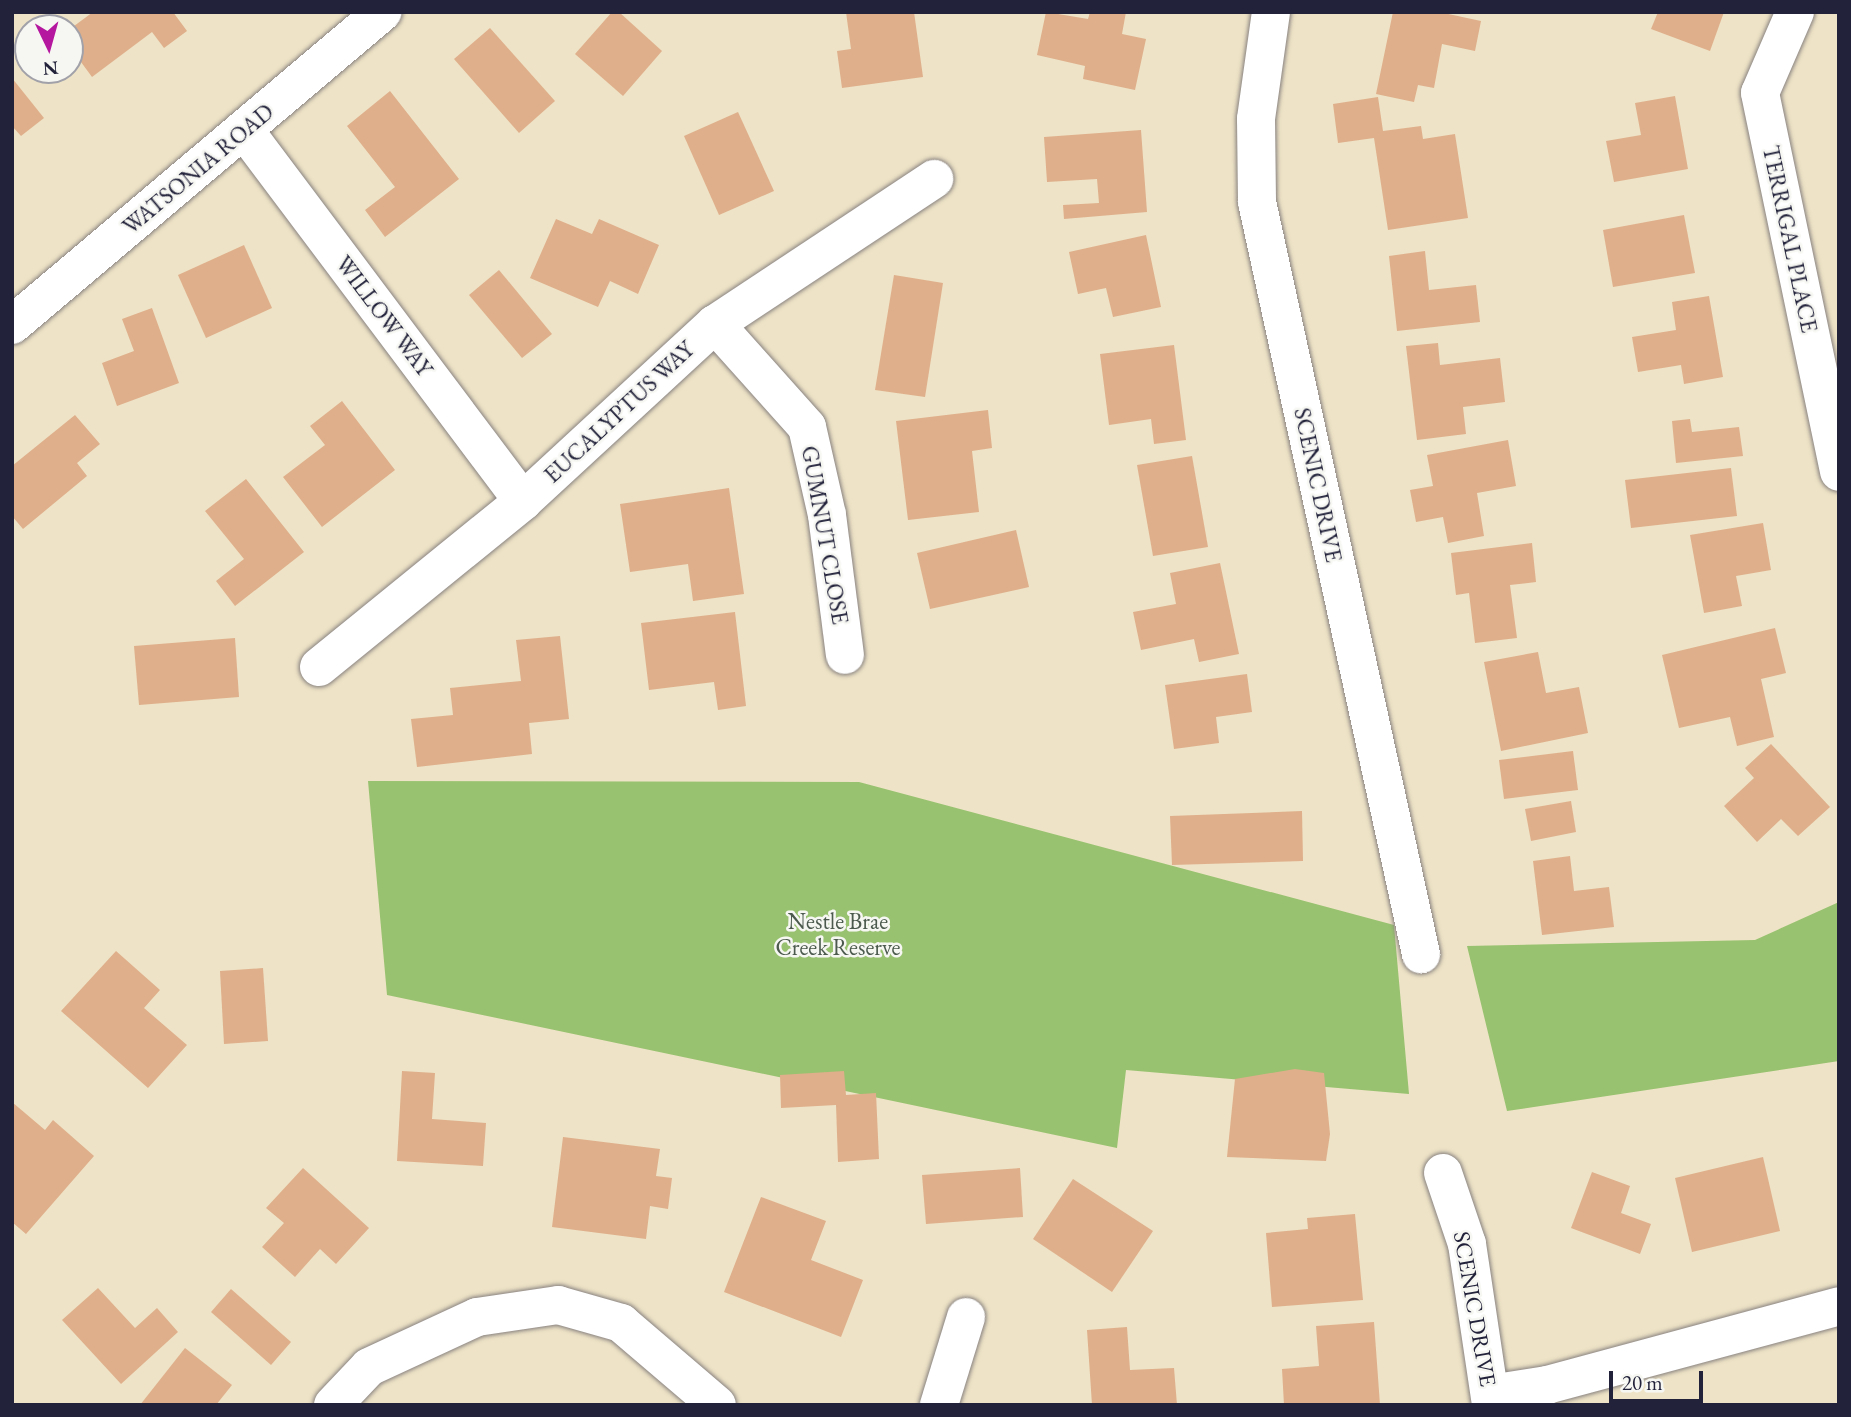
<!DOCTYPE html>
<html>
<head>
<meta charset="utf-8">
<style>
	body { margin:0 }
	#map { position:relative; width:1851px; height:1417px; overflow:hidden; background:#eee3c6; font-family:"EB Garamond",serif }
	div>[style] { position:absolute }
	.green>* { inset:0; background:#98c26f }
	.building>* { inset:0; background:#dfaf8b }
	.roads { filter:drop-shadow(0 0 2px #888280) drop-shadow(0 0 2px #888280) }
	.street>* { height:38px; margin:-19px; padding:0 19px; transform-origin:19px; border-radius:19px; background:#fff }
	.secondary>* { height:38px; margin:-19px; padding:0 19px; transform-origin:19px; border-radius:19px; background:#fff }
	span { translate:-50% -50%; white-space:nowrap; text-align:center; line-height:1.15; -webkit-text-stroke:5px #f6f6f2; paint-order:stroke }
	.street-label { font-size:23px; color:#22223b }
	.park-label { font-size:23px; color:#4b5a4d }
	.frame { position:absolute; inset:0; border:14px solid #22223b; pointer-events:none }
	.north { position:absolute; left:14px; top:14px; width:70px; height:70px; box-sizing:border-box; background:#f6f6f2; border:2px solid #a1a1a9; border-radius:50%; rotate:175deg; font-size:19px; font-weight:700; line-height:28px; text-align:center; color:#22223b }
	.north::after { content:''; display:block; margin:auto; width:24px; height:32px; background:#b5179e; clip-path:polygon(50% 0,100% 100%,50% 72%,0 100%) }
	.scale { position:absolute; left:1609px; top:1371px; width:94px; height:32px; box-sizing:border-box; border:4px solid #22223b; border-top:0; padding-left:9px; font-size:21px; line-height:24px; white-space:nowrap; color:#22223b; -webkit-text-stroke:5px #f6f6f2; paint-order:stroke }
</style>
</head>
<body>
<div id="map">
	<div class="green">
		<i style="clip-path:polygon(368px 781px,859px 782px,1394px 925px,1409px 1094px,1126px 1070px,1117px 1148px,387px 995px)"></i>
		<i style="clip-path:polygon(1839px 902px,1839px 1061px,1507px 1111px,1467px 946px,1755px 940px)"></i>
	</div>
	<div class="building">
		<i style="clip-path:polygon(93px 12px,173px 12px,187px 31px,164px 48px,152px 32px,92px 77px,70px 47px,70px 29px)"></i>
		<i style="clip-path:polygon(612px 12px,619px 12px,662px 51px,623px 96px,575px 54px)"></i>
		<i style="clip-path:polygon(846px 12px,914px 12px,923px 77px,842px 88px,837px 51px,851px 49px)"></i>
		<i style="clip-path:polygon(1046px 12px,1088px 19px,1090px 12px,1126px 12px,1122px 34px,1146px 39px,1135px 90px,1083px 79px,1085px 66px,1037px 55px)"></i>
		<i style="clip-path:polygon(1393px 12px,1439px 12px,1481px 21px,1475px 51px,1442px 44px,1434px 88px,1418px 85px,1414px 102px,1376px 94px)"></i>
		<i style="clip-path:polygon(1658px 12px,1724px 12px,1710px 51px,1651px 29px)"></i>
		<i style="clip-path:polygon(490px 28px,555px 101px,519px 133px,454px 59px)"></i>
		<i style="clip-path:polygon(12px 78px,44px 118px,21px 136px,12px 126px)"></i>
		<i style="clip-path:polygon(390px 91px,459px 179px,385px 237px,365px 210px,395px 187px,347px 126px)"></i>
		<i style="clip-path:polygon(1675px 96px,1688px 169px,1614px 182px,1606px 141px,1641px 135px,1635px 103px)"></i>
		<i style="clip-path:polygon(1378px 97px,1383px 131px,1421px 126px,1423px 139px,1455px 134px,1468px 218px,1388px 230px,1374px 138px,1338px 143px,1333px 104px)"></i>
		<i style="clip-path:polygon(738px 112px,774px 191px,719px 215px,684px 136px)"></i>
		<i style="clip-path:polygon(1141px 130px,1147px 212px,1064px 219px,1063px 205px,1099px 203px,1097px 179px,1047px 182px,1044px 137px)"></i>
		<i style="clip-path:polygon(1684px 215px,1695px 273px,1613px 287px,1603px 230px)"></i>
		<i style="clip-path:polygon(556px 219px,592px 234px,599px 219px,659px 245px,638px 294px,610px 281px,598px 307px,530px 278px)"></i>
		<i style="clip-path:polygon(1146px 235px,1161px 307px,1113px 317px,1106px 288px,1078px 294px,1069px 252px)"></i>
		<i style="clip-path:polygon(244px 245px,272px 308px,206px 338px,178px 275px)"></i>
		<i style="clip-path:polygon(1425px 251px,1429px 290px,1476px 285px,1480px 322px,1397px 331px,1389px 256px)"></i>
		<i style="clip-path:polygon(499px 270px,552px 334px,522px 358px,469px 295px)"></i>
		<i style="clip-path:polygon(894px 275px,943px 283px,925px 397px,875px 390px)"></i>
		<i style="clip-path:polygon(1709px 296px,1723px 377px,1684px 384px,1681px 365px,1638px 372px,1632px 337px,1676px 330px,1672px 302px)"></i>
		<i style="clip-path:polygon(152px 308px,179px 383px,117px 406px,102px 363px,134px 351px,122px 319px)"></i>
		<i style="clip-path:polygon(1438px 343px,1440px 365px,1500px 358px,1505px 402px,1463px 407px,1466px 434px,1417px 440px,1406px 346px)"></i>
		<i style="clip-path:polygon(1174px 345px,1186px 440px,1154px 444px,1151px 419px,1109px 425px,1100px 354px)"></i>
		<i style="clip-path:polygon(342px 401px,395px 470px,322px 527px,283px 477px,325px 445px,310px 426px)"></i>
		<i style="clip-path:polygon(988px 410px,992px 448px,972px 451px,979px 512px,908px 520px,896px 421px)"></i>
		<i style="clip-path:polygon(75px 415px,100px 444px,77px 463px,87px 476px,23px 529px,12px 516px,12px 466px)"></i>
		<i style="clip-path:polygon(1690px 419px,1692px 432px,1739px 427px,1743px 456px,1676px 463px,1672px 421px)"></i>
		<i style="clip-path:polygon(1508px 440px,1516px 486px,1477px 493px,1484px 536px,1448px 543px,1443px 517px,1416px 522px,1410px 490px,1433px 486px,1427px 455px)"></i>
		<i style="clip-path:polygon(1192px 456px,1208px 547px,1153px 556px,1137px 465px)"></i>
		<i style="clip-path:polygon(1731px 468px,1737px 516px,1631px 528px,1625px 480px)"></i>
		<i style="clip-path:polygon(246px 479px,304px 552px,235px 606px,216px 581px,244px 559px,205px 511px)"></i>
		<i style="clip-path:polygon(729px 488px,744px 594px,693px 601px,688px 564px,630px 572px,620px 504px)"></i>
		<i style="clip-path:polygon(1763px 523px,1771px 570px,1736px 576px,1742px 606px,1704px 613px,1690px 535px)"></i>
		<i style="clip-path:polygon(1016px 530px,1029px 587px,930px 609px,917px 553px)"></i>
		<i style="clip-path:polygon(1532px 543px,1536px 582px,1510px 585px,1517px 638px,1475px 643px,1469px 593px,1456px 595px,1451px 553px)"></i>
		<i style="clip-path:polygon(1220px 563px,1239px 654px,1199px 662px,1194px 639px,1141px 650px,1133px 612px,1176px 604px,1170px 573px)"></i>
		<i style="clip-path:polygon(735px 612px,746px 706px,718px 710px,714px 682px,649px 690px,641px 623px)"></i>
		<i style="clip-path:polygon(1775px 628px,1786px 673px,1761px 679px,1774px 737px,1737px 746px,1730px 717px,1679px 728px,1662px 655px)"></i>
		<i style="clip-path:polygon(560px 636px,569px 719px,529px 723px,532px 754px,417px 767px,411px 719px,453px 715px,450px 688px,521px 681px,516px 640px)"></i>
		<i style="clip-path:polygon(235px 638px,239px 697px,139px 705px,134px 646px)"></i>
		<i style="clip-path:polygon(1538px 652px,1546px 693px,1579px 687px,1588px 733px,1501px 751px,1484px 662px)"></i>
		<i style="clip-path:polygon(1247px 674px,1252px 712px,1216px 717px,1219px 743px,1174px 749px,1165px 685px)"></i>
		<i style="clip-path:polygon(1771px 744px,1830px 807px,1798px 836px,1781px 819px,1757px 842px,1724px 806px,1754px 778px,1745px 768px)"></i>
		<i style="clip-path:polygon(1573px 751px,1578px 790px,1504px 799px,1499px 760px)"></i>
		<i style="clip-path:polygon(1571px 801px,1576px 832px,1531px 841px,1525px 809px)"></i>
		<i style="clip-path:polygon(1302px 811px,1303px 861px,1172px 865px,1170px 816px)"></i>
		<i style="clip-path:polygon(1570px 856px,1574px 891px,1609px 887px,1614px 927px,1542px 935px,1533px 861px)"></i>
		<i style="clip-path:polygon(116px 951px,160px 990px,144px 1008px,187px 1045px,148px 1088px,61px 1011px)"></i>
		<i style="clip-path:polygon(263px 968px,268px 1041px,224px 1044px,220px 971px)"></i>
		<i style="clip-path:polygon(1295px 1069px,1324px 1073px,1330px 1134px,1326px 1161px,1227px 1157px,1235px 1079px)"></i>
		<i style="clip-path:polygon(402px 1071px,435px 1073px,432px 1119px,486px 1123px,483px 1166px,397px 1161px)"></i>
		<i style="clip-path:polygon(844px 1071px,846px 1095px,876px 1093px,879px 1159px,838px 1162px,836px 1105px,781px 1108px,780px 1075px)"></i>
		<i style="clip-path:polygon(12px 1102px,45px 1130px,53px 1120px,94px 1156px,26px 1234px,12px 1222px)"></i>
		<i style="clip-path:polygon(563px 1137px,660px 1149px,656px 1176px,672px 1178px,668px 1209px,650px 1206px,646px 1239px,552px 1227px)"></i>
		<i style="clip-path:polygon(1763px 1157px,1780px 1231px,1692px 1252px,1675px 1178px)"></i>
		<i style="clip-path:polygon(303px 1168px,369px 1228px,336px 1264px,320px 1249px,295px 1277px,262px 1247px,284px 1223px,266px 1208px)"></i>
		<i style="clip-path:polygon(1020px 1168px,1023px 1217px,926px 1224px,922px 1175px)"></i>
		<i style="clip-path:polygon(1592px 1172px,1630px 1186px,1621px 1213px,1651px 1224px,1640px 1254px,1571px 1228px)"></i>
		<i style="clip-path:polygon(1073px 1179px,1153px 1231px,1112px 1292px,1033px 1239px)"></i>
		<i style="clip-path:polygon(761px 1197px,826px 1221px,811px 1260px,863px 1280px,841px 1337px,724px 1292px)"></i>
		<i style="clip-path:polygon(1355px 1214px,1363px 1300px,1272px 1307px,1266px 1233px,1308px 1229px,1307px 1218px)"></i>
		<i style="clip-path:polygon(98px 1288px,135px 1328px,157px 1308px,178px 1332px,121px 1384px,62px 1320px)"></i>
		<i style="clip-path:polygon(231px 1289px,291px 1342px,271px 1365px,211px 1312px)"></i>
		<i style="clip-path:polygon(1374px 1322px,1380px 1405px,1284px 1405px,1282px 1369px,1319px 1366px,1316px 1326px)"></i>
		<i style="clip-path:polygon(1127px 1327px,1130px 1370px,1174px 1368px,1177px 1405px,1092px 1405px,1087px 1330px)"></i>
		<i style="clip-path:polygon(185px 1348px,232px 1385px,216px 1405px,140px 1405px)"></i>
	</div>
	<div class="roads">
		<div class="street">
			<i style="left:1271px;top:12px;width:108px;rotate:98deg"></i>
			<i style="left:1256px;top:119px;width:83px;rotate:89.3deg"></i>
			<i style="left:1257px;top:202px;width:770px;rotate:77.7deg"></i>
			<i style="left:1795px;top:12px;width:88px;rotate:113.4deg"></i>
			<i style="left:1760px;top:93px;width:387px;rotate:78.2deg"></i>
			<i style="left:245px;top:131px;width:463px;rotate:53.1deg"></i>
			<i style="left:715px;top:324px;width:138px;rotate:48.2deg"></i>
			<i style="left:807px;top:427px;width:90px;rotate:77.2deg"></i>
			<i style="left:827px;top:515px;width:141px;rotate:82.7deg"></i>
			<i style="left:319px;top:667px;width:263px;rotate:-39.1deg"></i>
			<i style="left:523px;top:501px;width:261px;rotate:-42.7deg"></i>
			<i style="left:715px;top:324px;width:263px;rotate:-33.5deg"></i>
			<i style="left:1443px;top:1173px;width:75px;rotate:71.3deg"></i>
			<i style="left:1467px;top:1244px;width:163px;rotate:81.5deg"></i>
			<i style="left:1490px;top:1394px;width:58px;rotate:-9deg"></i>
			<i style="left:1547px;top:1385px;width:302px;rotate:-15.1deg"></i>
			<i style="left:333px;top:1405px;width:52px;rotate:-46.5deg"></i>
			<i style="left:369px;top:1367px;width:119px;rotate:-24.8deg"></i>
			<i style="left:477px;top:1317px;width:82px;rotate:-8.4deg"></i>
			<i style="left:558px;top:1305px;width:66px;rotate:15.9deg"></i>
			<i style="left:621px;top:1323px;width:126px;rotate:40.5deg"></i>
			<i style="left:939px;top:1405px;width:92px;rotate:-72.9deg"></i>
		</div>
		<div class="secondary">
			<i style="left:12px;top:325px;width:485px;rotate:-40.2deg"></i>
		</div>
	</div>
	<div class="street-label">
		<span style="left:198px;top:169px;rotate:-40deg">WATSONIA ROAD</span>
		<span style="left:1790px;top:239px;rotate:78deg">TERRIGAL PLACE</span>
		<span style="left:384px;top:316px;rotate:53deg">WILLOW WAY</span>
		<span style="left:619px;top:412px;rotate:-43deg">EUCALYPTUS WAY</span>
		<span style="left:1318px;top:485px;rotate:78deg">SCENIC DRIVE</span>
		<span style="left:825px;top:535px;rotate:80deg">GUMNUT CLOSE</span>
		<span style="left:1475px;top:1309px;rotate:80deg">SCENIC DRIVE</span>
	</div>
	<div class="park-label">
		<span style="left:838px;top:934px">Nestle Brae<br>Creek Reserve</span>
	</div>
	<div class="frame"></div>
	<div class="north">N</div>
	<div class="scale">20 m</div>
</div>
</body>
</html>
